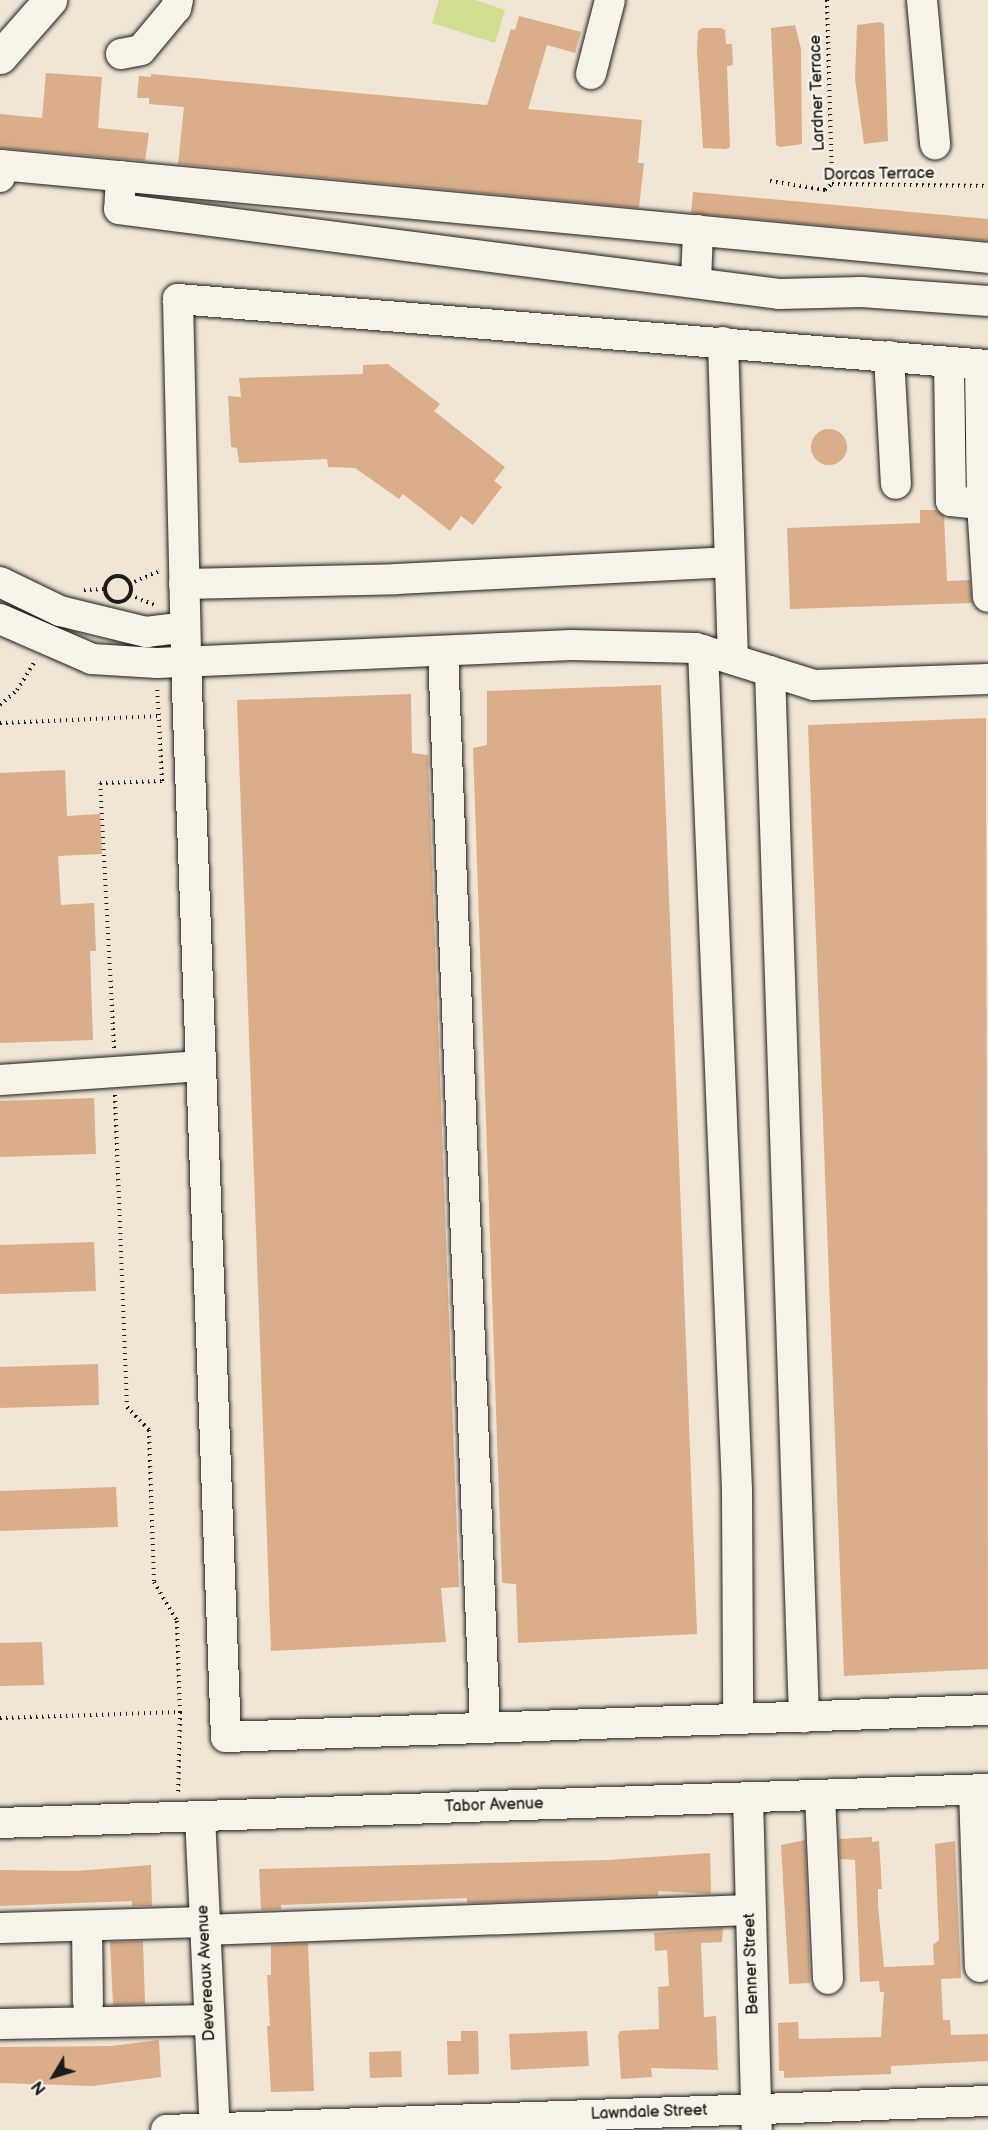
<!DOCTYPE html>
<html>
<head>
<meta charset="utf-8">
<style>
	body { margin:0 }
	#map { position:relative; width:988px; height:2130px; overflow:hidden; background:#f1e5d5; font-family:"Balsamiq Sans",sans-serif }
	div>[style] { position:absolute }
	.green>* { inset:0; background:#d1de92 }
	.building>* { inset:0; background:#daae8b }
	.round { border-radius:50% }
	.path>* { height:4px; margin-top:-2px; transform-origin:0; background:repeating-linear-gradient(90deg,#1c1c1c 0 1.5px,transparent 0 6px) }
	.path>.ring { margin:-2px; padding:0; box-sizing:content-box; background:none; border:4px solid #1c1c1c; border-radius:50% }
	.roads { filter:drop-shadow(0 0 2px #1c1c1c) drop-shadow(0 0 2px #1c1c1c) }
	.minor>* { height:30px; margin:-15px; padding:0 15px; transform-origin:15px; border-radius:15px; background:#f7f3e8 }
	.major>* { height:33px; margin:-16.5px; padding:0 16.5px; transform-origin:16.5px; border-radius:16.5px; background:#f7f3e8 }
	span { translate:-50% -50%; white-space:nowrap; text-align:center; line-height:1.15; -webkit-text-stroke:5px #f7f3e8; paint-order:stroke }
	.street-label { font-size:16px; color:#1c1c1c }
	.north { position:absolute; left:24px; top:2046px; width:60px; height:60px; -webkit-text-stroke:4px #f7f3e8; paint-order:stroke; rotate:232deg; font-size:16px; font-weight:700; line-height:24px; text-align:center; color:#1c1c1c }
	.north::after { content:''; display:block; margin:auto; width:21px; height:27px; background:#1c1c1c; clip-path:polygon(50% 0,100% 100%,50% 72%,0 100%) }
</style>
</head>
<body>
<div id="map">
	<div class="green">
		<i style="clip-path:polygon(439px 0,475px 0,505px 10px,495px 43px,432px 23px)"></i>
	</div>
	<div class="building">
		<i style="clip-path:polygon(519px 16px,581px 32px,575px 53px,547px 45px,528px 109px,642px 120px,638px 163px,644px 163px,639px 208px,178px 164px,184px 107px,149px 104px,149px 98px,137px 98px,139px 76px,151px 77px,151px 74px,487px 105px,511px 29px,515px 30px)"></i>
		<i style="clip-path:polygon(880px 22px,884px 24px,888px 141px,864px 144px,855px 79px,857px 25px)"></i>
		<i style="clip-path:polygon(795px 25px,801px 49px,802px 144px,780px 147px,776px 145px,771px 28px)"></i>
		<i style="clip-path:polygon(702px 28px,721px 28px,725px 30px,726px 44px,732px 44px,733px 65px,727px 66px,730px 147px,726px 149px,703px 148px,697px 52px,698px 31px)"></i>
		<i style="clip-path:polygon(46px 73px,102px 77px,98px 128px,149px 133px,145px 161px,0 148px,0 114px,42px 118px)"></i>
		<i style="clip-path:polygon(693px 192px,988px 219px,988px 241px,691px 213px)"></i>
		<i style="clip-path:polygon(388px 364px,440px 404px,434px 411px,505px 467px,494px 481px,502px 487px,473px 525px,461px 516px,450px 531px,403px 494px,399px 499px,355px 468px,328px 467px,327px 459px,239px 463px,237px 448px,231px 447px,228px 396px,241px 397px,239px 378px,363px 374px,363px 365px)"></i>
		<i class="round" style="left:811px;top:429px;width:36px;height:36px"></i>
		<i style="clip-path:polygon(920px 510px,936px 510px,944px 516px,947px 581px,970px 580px,972px 603px,790px 609px,787px 528px,920px 523px)"></i>
		<i style="clip-path:polygon(661px 685px,697px 1634px,518px 1643px,516px 1584px,502px 1583px,473px 748px,487px 745px,487px 691px)"></i>
		<i style="clip-path:polygon(411px 694px,412px 753px,428px 755px,459px 1587px,441px 1588px,446px 1642px,271px 1651px,237px 700px)"></i>
		<i style="clip-path:polygon(986px 718px,988px 1669px,844px 1676px,808px 725px)"></i>
		<i style="clip-path:polygon(65px 770px,67px 816px,100px 814px,102px 854px,58px 856px,61px 905px,94px 903px,96px 951px,90px 951px,93px 1040px,0 1043px,0 773px)"></i>
		<i style="clip-path:polygon(94px 1098px,96px 1154px,0 1157px,0 1101px)"></i>
		<i style="clip-path:polygon(94px 1242px,96px 1291px,0 1294px,0 1245px)"></i>
		<i style="clip-path:polygon(98px 1364px,99px 1405px,0 1408px,0 1367px)"></i>
		<i style="clip-path:polygon(116px 1487px,118px 1527px,0 1531px,0 1491px)"></i>
		<i style="clip-path:polygon(42px 1642px,44px 1685px,0 1686px,0 1643px)"></i>
		<i style="clip-path:polygon(872px 1837px,872px 1842px,879px 1841px,882px 1889px,878px 1889px,878px 1906px,884px 1967px,934px 1965px,933px 1945px,939px 1940px,935px 1844px,955px 1841px,961px 1978px,941px 1979px,943px 2020px,950px 2020px,951px 2035px,988px 2034px,988px 2061px,891px 2066px,891px 2074px,784px 2078px,784px 2071px,779px 2071px,778px 2023px,798px 2022px,799px 2039px,881px 2037px,884px 1992px,880px 1992px,879px 1981px,860px 1982px,855px 1860px,840px 1859px,839px 1839px)"></i>
		<i style="clip-path:polygon(805px 1840px,810px 1983px,789px 1984px,781px 1845px)"></i>
		<i style="clip-path:polygon(710px 1853px,711px 1894px,658px 1891px,658px 1896px,467px 1903px,467px 1898px,417px 1900px,281px 1905px,281px 1909px,261px 1910px,259px 1869px,607px 1860px)"></i>
		<i style="clip-path:polygon(151px 1865px,152px 1906px,132px 1906px,132px 1901px,0 1906px,0 1870px,76px 1871px)"></i>
		<i style="clip-path:polygon(723px 1928px,722px 1942px,701px 1943px,704px 2017px,716px 2016px,718px 2070px,651px 2068px,652px 2077px,621px 2079px,618px 2035px,620px 2031px,659px 2029px,658px 1987px,669px 1986px,667px 1950px,655px 1951px,654px 1933px)"></i>
		<i style="clip-path:polygon(143px 1941px,145px 2004px,113px 2005px,110px 1942px)"></i>
		<i style="clip-path:polygon(308px 1943px,314px 2091px,271px 2092px,267px 2026px,270px 2026px,267px 1975px,271px 1975px,271px 1945px)"></i>
		<i style="clip-path:polygon(461px 2031px,478px 2031px,479px 2074px,448px 2075px,447px 2041px,461px 2041px)"></i>
		<i style="clip-path:polygon(587px 2031px,589px 2066px,511px 2070px,509px 2034px)"></i>
		<i style="clip-path:polygon(159px 2040px,161px 2077px,92px 2086px,0 2083px,0 2047px,111px 2046px)"></i>
		<i style="clip-path:polygon(401px 2051px,402px 2077px,370px 2078px,369px 2052px)"></i>
	</div>
	<div class="path">
		<i style="left:827px;top:0;width:184px;rotate:88.4deg"></i>
		<i style="left:770px;top:181px;width:56px;rotate:9.3deg"></i>
		<i style="left:825px;top:190px;width:9px;rotate:-41deg"></i>
		<i style="left:832px;top:184px;width:156px;rotate:0.7deg"></i>
		<i class="ring" style="left:105px;top:576px;width:22px;height:22px"></i>
		<i style="left:129px;top:584px;width:34px;rotate:-23deg"></i>
		<i style="left:84px;top:590px;width:21px;rotate:-3deg"></i>
		<i style="left:130px;top:595px;width:27px;rotate:22deg"></i>
		<i style="left:0;top:705px;width:23px;rotate:-41deg"></i>
		<i style="left:17px;top:690px;width:36px;rotate:-58deg"></i>
		<i style="left:0;top:723px;width:159px;rotate:-2.5deg"></i>
		<i style="left:114px;top:1048px;width:265px;rotate:-93deg"></i>
		<i style="left:100px;top:783px;width:62px;rotate:-1.8deg"></i>
		<i style="left:162px;top:781px;width:94px;rotate:-93deg"></i>
		<i style="left:115px;top:1095px;width:312px;rotate:87.8deg"></i>
		<i style="left:127px;top:1407px;width:32px;rotate:46deg"></i>
		<i style="left:149px;top:1430px;width:152px;rotate:88.1deg"></i>
		<i style="left:154px;top:1582px;width:45px;rotate:59.5deg"></i>
		<i style="left:177px;top:1621px;width:91px;rotate:88.1deg"></i>
		<i style="left:0;top:1718px;width:180px;rotate:-1.9deg"></i>
		<i style="left:180px;top:1712px;width:81px;rotate:91.4deg"></i>
	</div>
	<div class="roads">
		<div class="minor">
			<i style="left:922px;top:0;width:145px;rotate:84.8deg"></i>
			<i style="left:121px;top:54px;width:20px;rotate:-11deg"></i>
			<i style="left:141px;top:50px;width:55px;rotate:-50.2deg"></i>
			<i style="left:176px;top:8px;width:8px;rotate:-76deg"></i>
			<i style="left:591px;top:74px;width:76px;rotate:-75.6deg"></i>
			<i style="left:121px;top:176px;width:33px;rotate:93deg"></i>
			<i style="left:119px;top:209px;width:665px;rotate:7.34deg"></i>
			<i style="left:779px;top:294px;width:83px;rotate:-1.4deg"></i>
			<i style="left:862px;top:292px;width:126px;rotate:4.1deg"></i>
			<i style="left:0;top:177px;width:12px;rotate:-85deg"></i>
			<i style="left:1px;top:165px;width:991px;rotate:5.38deg"></i>
			<i style="left:696px;top:283px;width:53px;rotate:-87.8deg"></i>
			<i style="left:723px;top:342px;width:317px;rotate:88.2deg"></i>
			<i style="left:889px;top:356px;width:128px;rotate:86.9deg"></i>
			<i style="left:949px;top:362px;width:139px;rotate:89.2deg"></i>
			<i style="left:951px;top:501px;width:31px;rotate:6deg"></i>
			<i style="left:982px;top:504px;width:93px;rotate:86.3deg"></i>
			<i style="left:980px;top:365px;width:139px;rotate:89.2deg"></i>
			<i style="left:988px;top:365px;width:813px;rotate:-175.34deg"></i>
			<i style="left:178px;top:299px;width:363px;rotate:88.7deg"></i>
			<i style="left:186px;top:662px;width:1076px;rotate:87.87deg"></i>
			<i style="left:226px;top:1737px;width:762px;rotate:-2.03deg"></i>
			<i style="left:0;top:582px;width:67px;rotate:25.8deg"></i>
			<i style="left:60px;top:611px;width:89px;rotate:13.7deg"></i>
			<i style="left:146px;top:632px;width:39px;rotate:-7deg"></i>
			<i style="left:184px;top:584px;width:213px;rotate:-1.3deg"></i>
			<i style="left:397px;top:579px;width:330px;rotate:-2.9deg"></i>
			<i style="left:0;top:619px;width:100px;rotate:23.5deg"></i>
			<i style="left:92px;top:659px;width:65px;rotate:3.5deg"></i>
			<i style="left:157px;top:663px;width:415px;rotate:-2.5deg"></i>
			<i style="left:572px;top:645px;width:124px;rotate:1.4deg"></i>
			<i style="left:696px;top:648px;width:124px;rotate:17.4deg"></i>
			<i style="left:814px;top:685px;width:174px;rotate:-2deg"></i>
			<i style="left:703px;top:650px;width:841px;rotate:87.68deg"></i>
			<i style="left:737px;top:1490px;width:229px;rotate:89.7deg"></i>
			<i style="left:443px;top:652px;width:1077px;rotate:87.76deg"></i>
			<i style="left:770px;top:671px;width:1047px;rotate:88.14deg"></i>
			<i style="left:0;top:1080px;width:201px;rotate:-4deg"></i>
			<i style="left:974px;top:1790px;width:177px;rotate:88.1deg"></i>
			<i style="left:820px;top:1795px;width:184px;rotate:87.5deg"></i>
			<i style="left:748px;top:1797px;width:333px;rotate:88.5deg"></i>
			<i style="left:200px;top:1816px;width:314px;rotate:87.3deg"></i>
			<i style="left:0;top:1823px;width:989px;rotate:-1.97deg"></i>
			<i style="left:87px;top:1926px;width:77px;rotate:89.3deg"></i>
			<i style="left:0;top:1928px;width:204px;rotate:-1.7deg"></i>
			<i style="left:204px;top:1930px;width:546px;rotate:-2.1deg"></i>
			<i style="left:0;top:2024px;width:209px;rotate:-1.1deg"></i>
			<i style="left:166px;top:2130px;width:823px;rotate:-2.02deg"></i>
		</div>
		<div class="major">
			<i style="left:0;top:57px;width:76px;rotate:-48.7deg"></i>
		</div>
	</div>
	<div class="street-label">
		<span style="left:818px;top:93px;rotate:-92deg">Lardner Terrace</span>
		<span style="left:879px;top:175px;rotate:-1deg">Dorcas Terrace</span>
		<span style="left:494px;top:1806px;rotate:-2deg">Tabor Avenue</span>
		<span style="left:752px;top:1964px;rotate:-92deg">Benner Street</span>
		<span style="left:207px;top:1973px;rotate:-93deg">Devereaux Avenue</span>
		<span style="left:649px;top:2113px;rotate:-2deg">Lawndale Street</span>
	</div>
	<div class="north">N</div>
</div>
</body>
</html>
